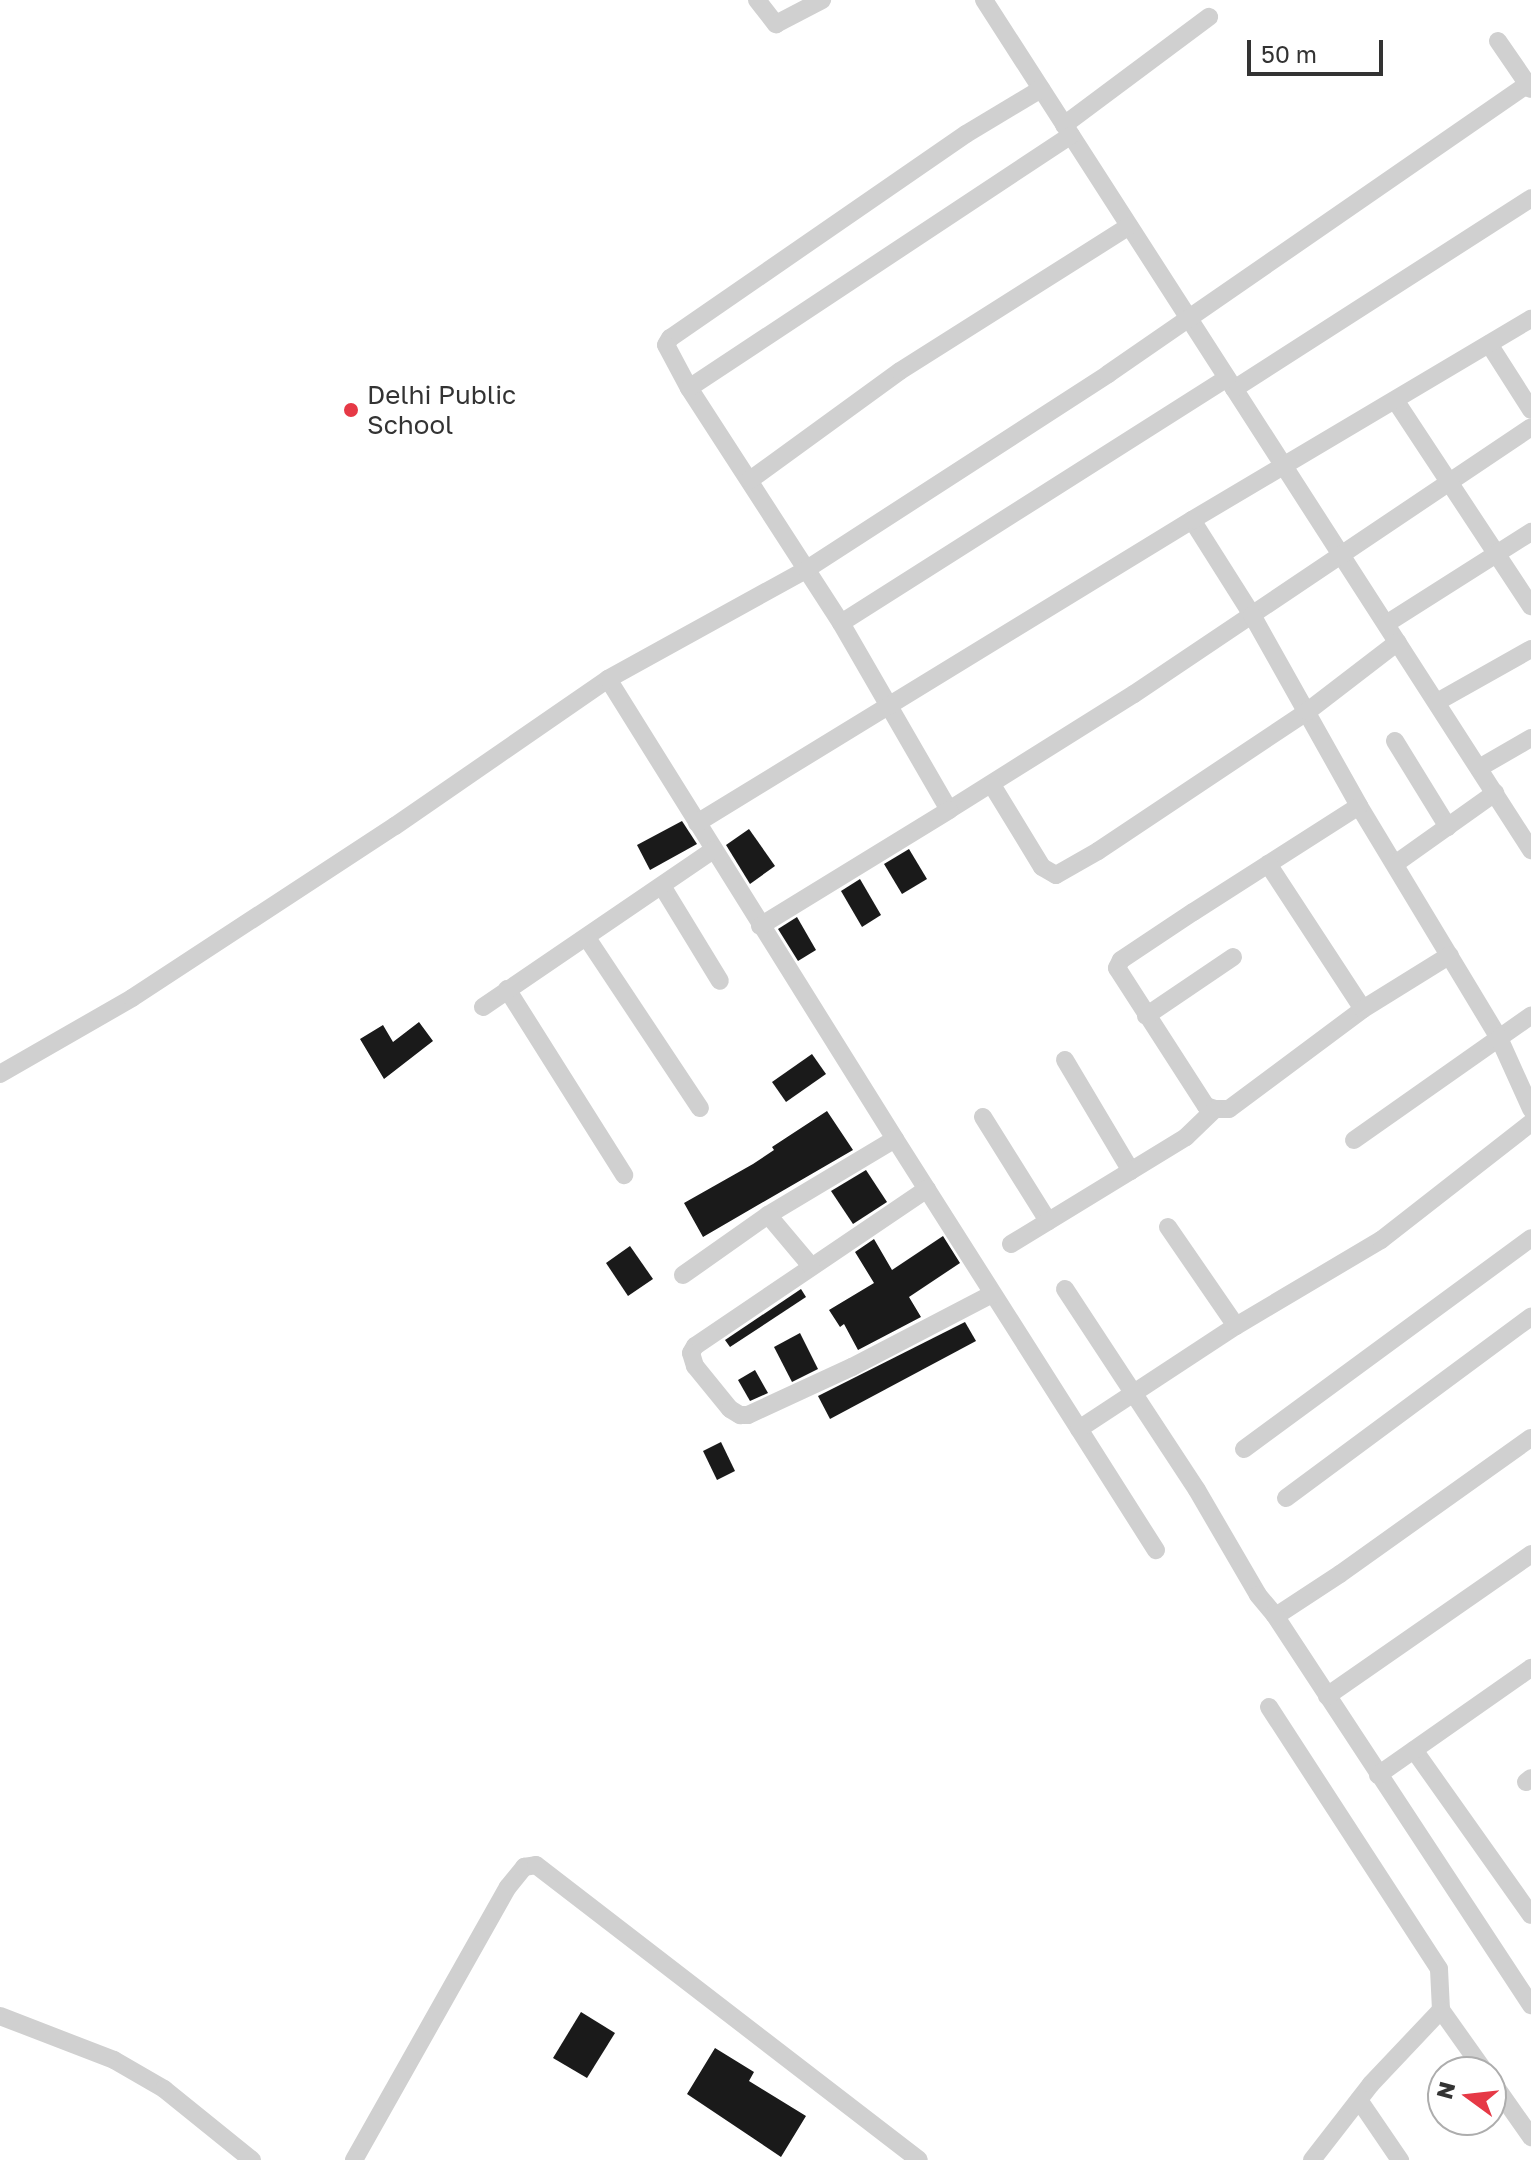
<!DOCTYPE html>
<html>
<head>
<meta charset="utf-8">
<style>
	body { margin:0 }
	#map { position:relative; width:1531px; height:2160px; overflow:hidden; background:#fff; font-family:"Golos Text",sans-serif }
	div>[style] { position:absolute }
	.building>* { inset:0; background:#1a1a1a }
	.minor>* { height:18px; margin:-9px; padding:0 9px; transform-origin:9px; border-radius:9px; background:#d0d0d0 }
	.dots>* { width:22px; height:22px; translate:-50% -50%; box-sizing:border-box; border:4px solid #fff; border-radius:50% }
	span { translate:-50% -50%; white-space:nowrap; text-align:center; line-height:1.15; -webkit-text-stroke:8px #fff; paint-order:stroke }
	.poi-label { font-size:26px; color:#333 }
	.left { translate:0 -50%; text-align:left }
	.north { position:absolute; left:1427px; top:2056px; width:80px; height:80px; box-sizing:border-box; background:#fff; border:2px solid #adadad; border-radius:50%; rotate:285deg; font-size:22px; font-weight:700; line-height:32px; text-align:center; color:#333 }
	.north::after { content:''; display:block; margin:auto; width:28px; height:36px; background:#e63946; clip-path:polygon(50% 0,100% 100%,50% 72%,0 100%) }
	.scale { position:absolute; left:1247px; top:40px; width:136px; height:36px; box-sizing:border-box; border:4px solid #333; border-top:0; padding-left:10px; font-size:24px; line-height:28px; white-space:nowrap; color:#333; -webkit-text-stroke:6px #fff; paint-order:stroke }
</style>
</head>
<body>
<div id="map">
	<div class="building">
		<i style="clip-path:polygon(682px 821px,697px 844px,650px 870px,637px 845px)"></i>
		<i style="clip-path:polygon(749px 829px,775px 866px,750px 884px,726px 845px)"></i>
		<i style="clip-path:polygon(909px 849px,927px 879px,902px 894px,884px 864px)"></i>
		<i style="clip-path:polygon(860px 879px,881px 915px,862px 927px,841px 891px)"></i>
		<i style="clip-path:polygon(797px 917px,816px 950px,798px 961px,778px 929px)"></i>
		<i style="clip-path:polygon(419px 1022px,433px 1041px,384px 1079px,360px 1039px,383px 1025px,393px 1042px)"></i>
		<i style="clip-path:polygon(812px 1054px,826px 1074px,786px 1102px,772px 1082px)"></i>
		<i style="clip-path:polygon(827px 1111px,853px 1150px,703px 1237px,684px 1203px,753px 1164px,774px 1150px,772px 1147px)"></i>
		<i style="clip-path:polygon(866px 1170px,887px 1202px,853px 1224px,831px 1191px)"></i>
		<i style="clip-path:polygon(943px 1236px,960px 1263px,909px 1297px,921px 1317px,858px 1350px,844px 1324px,840px 1327px,829px 1310px,874px 1283px,855px 1252px,874px 1239px,892px 1270px)"></i>
		<i style="clip-path:polygon(630px 1246px,653px 1279px,628px 1296px,606px 1263px)"></i>
		<i style="clip-path:polygon(801px 1289px,806px 1297px,730px 1347px,725px 1340px)"></i>
		<i style="clip-path:polygon(965px 1322px,976px 1341px,830px 1419px,818px 1396px)"></i>
		<i style="clip-path:polygon(800px 1333px,818px 1369px,792px 1382px,774px 1347px)"></i>
		<i style="clip-path:polygon(755px 1370px,768px 1393px,750px 1401px,738px 1380px)"></i>
		<i style="clip-path:polygon(721px 1442px,735px 1471px,717px 1480px,703px 1451px)"></i>
		<i style="clip-path:polygon(581px 2012px,615px 2033px,587px 2078px,553px 2058px)"></i>
		<i style="clip-path:polygon(715px 2048px,754px 2072px,749px 2081px,806px 2116px,781px 2157px,687px 2094px)"></i>
	</div>
	<div class="minor">
		<i style="left:757px;top:0;width:31px;rotate:52deg"></i>
		<i style="left:776px;top:24px;width:52px;rotate:-27.6deg"></i>
		<i style="left:984px;top:0;width:1011px;rotate:57.24deg"></i>
		<i style="left:1498px;top:41px;width:58px;rotate:55.5deg"></i>
		<i style="left:1041px;top:89px;width:87px;rotate:149deg"></i>
		<i style="left:966px;top:134px;width:359px;rotate:145.4deg"></i>
		<i style="left:670px;top:338px;width:8px;rotate:120deg"></i>
		<i style="left:666px;top:345px;width:49px;rotate:61.9deg"></i>
		<i style="left:689px;top:388px;width:280px;rotate:57.1deg"></i>
		<i style="left:841px;top:623px;width:216px;rotate:60deg"></i>
		<i style="left:949px;top:810px;width:218px;rotate:-32.1deg"></i>
		<i style="left:1134px;top:694px;width:478px;rotate:-33.9deg"></i>
		<i style="left:1064px;top:125px;width:181px;rotate:-36.7deg"></i>
		<i style="left:1489px;top:344px;width:78px;rotate:57.5deg"></i>
		<i style="left:689px;top:388px;width:458px;rotate:-33.5deg"></i>
		<i style="left:1234px;top:389px;width:353px;rotate:-32.7deg"></i>
		<i style="left:1395px;top:400px;width:247px;rotate:56.6deg"></i>
		<i style="left:750px;top:480px;width:185px;rotate:-36deg"></i>
		<i style="left:900px;top:371px;width:271px;rotate:-32.3deg"></i>
		<i style="left:1192px;top:520px;width:112px;rotate:57.7deg"></i>
		<i style="left:1252px;top:615px;width:219px;rotate:60.7deg"></i>
		<i style="left:1359px;top:806px;width:271px;rotate:58.9deg"></i>
		<i style="left:1499px;top:1038px;width:39px;rotate:-35deg"></i>
		<i style="left:841px;top:623px;width:457px;rotate:-32.4deg"></i>
		<i style="left:1386px;top:624px;width:172px;rotate:-32.4deg"></i>
		<i style="left:608px;top:679px;width:542px;rotate:58.04deg"></i>
		<i style="left:895px;top:1139px;width:148px;rotate:149.1deg"></i>
		<i style="left:768px;top:1215px;width:104px;rotate:144.8deg"></i>
		<i style="left:1437px;top:702px;width:108px;rotate:-29.4deg"></i>
		<i style="left:1395px;top:741px;width:101px;rotate:58.4deg"></i>
		<i style="left:1479px;top:768px;width:60px;rotate:-30deg"></i>
		<i style="left:992px;top:785px;width:96px;rotate:58.6deg"></i>
		<i style="left:1042px;top:867px;width:16px;rotate:30deg"></i>
		<i style="left:1056px;top:875px;width:48px;rotate:-29.7deg"></i>
		<i style="left:1098px;top:851px;width:252px;rotate:-33.7deg"></i>
		<i style="left:1308px;top:711px;width:113px;rotate:-37.5deg"></i>
		<i style="left:1359px;top:806px;width:197px;rotate:147.4deg"></i>
		<i style="left:1193px;top:912px;width:87px;rotate:146.3deg"></i>
		<i style="left:1121px;top:960px;width:9px;rotate:117deg"></i>
		<i style="left:1117px;top:968px;width:164px;rotate:57.2deg"></i>
		<i style="left:1206px;top:1106px;width:9px;rotate:18deg"></i>
		<i style="left:1215px;top:1109px;width:14px"></i>
		<i style="left:1229px;top:1109px;width:167px;rotate:-36.7deg"></i>
		<i style="left:697px;top:823px;width:580px;rotate:-31.47deg"></i>
		<i style="left:1192px;top:520px;width:394px;rotate:-30.7deg"></i>
		<i style="left:1268px;top:864px;width:173px;rotate:56.8deg"></i>
		<i style="left:1363px;top:1009px;width:102px;rotate:-31.8deg"></i>
		<i style="left:1395px;top:864px;width:123px;rotate:-35.4deg"></i>
		<i style="left:662px;top:886px;width:111px;rotate:58.6deg"></i>
		<i style="left:760px;top:926px;width:222px;rotate:-31.5deg"></i>
		<i style="left:587px;top:938px;width:204px;rotate:56.4deg"></i>
		<i style="left:507px;top:989px;width:220px;rotate:57.8deg"></i>
		<i style="left:483px;top:1007px;width:278px;rotate:-34.3deg"></i>
		<i style="left:1146px;top:1016px;width:105px;rotate:-34.1deg"></i>
		<i style="left:1065px;top:1060px;width:129px;rotate:59.3deg"></i>
		<i style="left:0;top:1074px;width:152px;rotate:-29.9deg"></i>
		<i style="left:132px;top:998px;width:314px;rotate:-33.2deg"></i>
		<i style="left:395px;top:826px;width:259px;rotate:-34.6deg"></i>
		<i style="left:608px;top:679px;width:227px;rotate:-28.9deg"></i>
		<i style="left:807px;top:569px;width:359px;rotate:-32.9deg"></i>
		<i style="left:1108px;top:374px;width:510px;rotate:-34.62deg"></i>
		<i style="left:983px;top:1117px;width:123px;rotate:58deg"></i>
		<i style="left:895px;top:1139px;width:487px;rotate:57.6deg"></i>
		<i style="left:1354px;top:1140px;width:177px;rotate:-35.1deg"></i>
		<i style="left:1499px;top:1038px;width:78px;rotate:65.7deg"></i>
		<i style="left:927px;top:1189px;width:280px;rotate:145.9deg"></i>
		<i style="left:695px;top:1346px;width:8px;rotate:120deg"></i>
		<i style="left:691px;top:1353px;width:14px;rotate:73deg"></i>
		<i style="left:695px;top:1366px;width:55px;rotate:50.9deg"></i>
		<i style="left:730px;top:1409px;width:12px;rotate:31deg"></i>
		<i style="left:740px;top:1415px;width:8px"></i>
		<i style="left:748px;top:1415px;width:115px;rotate:-24.8deg"></i>
		<i style="left:852px;top:1367px;width:158px;rotate:-27.5deg"></i>
		<i style="left:768px;top:1215px;width:67px;rotate:49.9deg"></i>
		<i style="left:1168px;top:1227px;width:120px;rotate:55.5deg"></i>
		<i style="left:1011px;top:1244px;width:205px;rotate:-31.4deg"></i>
		<i style="left:1186px;top:1137px;width:40px;rotate:-44deg"></i>
		<i style="left:1065px;top:1289px;width:240px;rotate:56.7deg"></i>
		<i style="left:1197px;top:1490px;width:121px;rotate:59.8deg"></i>
		<i style="left:1258px;top:1595px;width:25px;rotate:50deg"></i>
		<i style="left:1274px;top:1614px;width:5px"></i>
		<i style="left:1279px;top:1614px;width:73px;rotate:-33.3deg"></i>
		<i style="left:1340px;top:1574px;width:234px;rotate:-35.5deg"></i>
		<i style="left:1079px;top:1429px;width:188px;rotate:-33.3deg"></i>
		<i style="left:1236px;top:1326px;width:169px;rotate:-30.7deg"></i>
		<i style="left:1381px;top:1240px;width:190px;rotate:-38deg"></i>
		<i style="left:1244px;top:1449px;width:356px;rotate:-36.3deg"></i>
		<i style="left:1286px;top:1498px;width:305px;rotate:-36.5deg"></i>
		<i style="left:1274px;top:1614px;width:468px;rotate:56.7deg"></i>
		<i style="left:1327px;top:1696px;width:249px;rotate:-34.8deg"></i>
		<i style="left:1269px;top:1707px;width:312px;rotate:57deg"></i>
		<i style="left:1439px;top:1969px;width:41px;rotate:87.2deg"></i>
		<i style="left:1441px;top:2010px;width:76px;rotate:54.6deg"></i>
		<i style="left:1414px;top:1750px;width:202px;rotate:54.7deg"></i>
		<i style="left:1378px;top:1775px;width:187px;rotate:-35deg"></i>
		<i style="left:1526px;top:1782px;width:6px;rotate:-39deg"></i>
		<i style="left:0;top:2016px;width:122px;rotate:21.1deg"></i>
		<i style="left:114px;top:2060px;width:58px;rotate:30.1deg"></i>
		<i style="left:164px;top:2089px;width:113px;rotate:38.9deg"></i>
		<i style="left:1491px;top:2080px;width:70px;rotate:54.9deg"></i>
		<i style="left:1359px;top:2100px;width:73px;rotate:55.7deg"></i>
		<i style="left:354px;top:2160px;width:313px;rotate:-60.6deg"></i>
		<i style="left:508px;top:1887px;width:26px;rotate:-51deg"></i>
		<i style="left:524px;top:1867px;width:12px;rotate:-9deg"></i>
		<i style="left:536px;top:1865px;width:483px;rotate:37.6deg"></i>
		<i style="left:1312px;top:2160px;width:96px;rotate:-52.2deg"></i>
		<i style="left:1371px;top:2084px;width:102px;rotate:-46.6deg"></i>
	</div>
	<div class="dots">
		<i style="left:351px;top:410px;background:#e63946"></i>
	</div>
	<div class="poi-label">
		<span class="left" style="left:367px;top:410px">Delhi Public<br>School</span>
	</div>
	<div class="north">N</div>
	<div class="scale">50 m</div>
</div>
</body>
</html>
